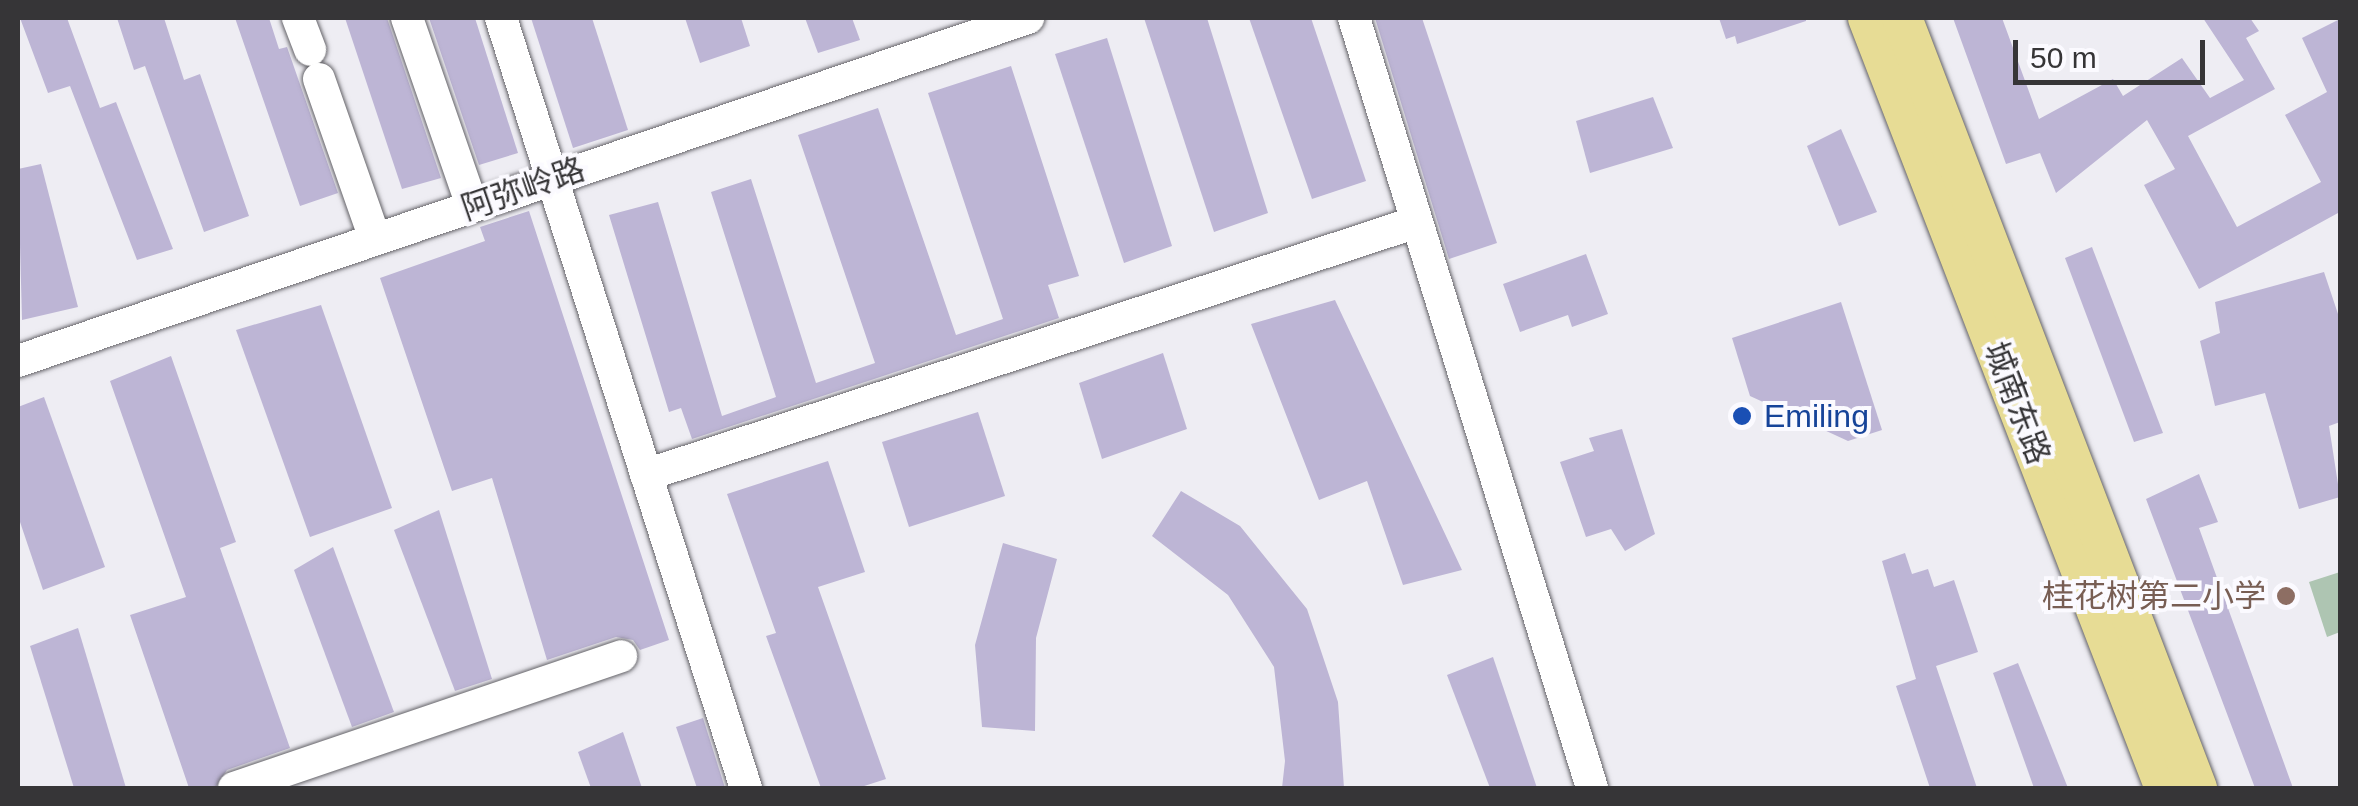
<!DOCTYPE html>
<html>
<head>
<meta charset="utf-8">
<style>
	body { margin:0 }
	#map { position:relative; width:2358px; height:806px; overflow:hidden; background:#eeedf3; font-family:Helvetica,"Noto Sans SC",sans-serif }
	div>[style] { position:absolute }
	.green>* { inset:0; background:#aec5b2 }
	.building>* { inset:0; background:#bdb5d5 }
	.roads { filter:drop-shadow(0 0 2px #646368) drop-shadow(0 0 2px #646368) }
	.minor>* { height:32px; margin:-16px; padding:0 16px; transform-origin:16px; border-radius:16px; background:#fff }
	.major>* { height:40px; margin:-20px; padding:0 20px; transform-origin:20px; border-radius:20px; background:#e7dc95 }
	.dots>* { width:28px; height:28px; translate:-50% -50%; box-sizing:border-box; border:5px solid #fbfaff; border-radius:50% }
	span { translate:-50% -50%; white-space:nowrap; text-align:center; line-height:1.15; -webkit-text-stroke:8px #fbfaff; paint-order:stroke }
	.street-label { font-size:32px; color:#363537 }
	.transit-label { font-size:32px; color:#164399 }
	.left { translate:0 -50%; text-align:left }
	.education-label { font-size:32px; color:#785e54 }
	.right { translate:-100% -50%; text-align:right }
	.frame { position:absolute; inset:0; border:20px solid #363537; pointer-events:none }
	.scale { position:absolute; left:2013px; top:40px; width:192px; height:45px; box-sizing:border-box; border:5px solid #363537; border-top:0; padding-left:12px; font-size:30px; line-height:35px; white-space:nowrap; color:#363537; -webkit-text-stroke:8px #fbfaff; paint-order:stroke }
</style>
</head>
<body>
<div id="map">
	<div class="green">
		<i style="clip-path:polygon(2340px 572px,2340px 632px,2327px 637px,2309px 582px)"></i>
	</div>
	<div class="building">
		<i style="clip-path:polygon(20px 18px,67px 18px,100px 108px,116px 102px,173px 249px,137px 260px,70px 86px,48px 93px)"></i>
		<i style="clip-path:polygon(117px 18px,164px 18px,184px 80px,200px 74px,249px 216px,204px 232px,145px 66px,134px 70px)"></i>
		<i style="clip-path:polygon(235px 18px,269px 18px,279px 49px,287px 47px,338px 193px,300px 206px)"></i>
		<i style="clip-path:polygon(345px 18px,387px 18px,441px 178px,402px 189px)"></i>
		<i style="clip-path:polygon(429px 18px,475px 18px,518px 153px,479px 165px)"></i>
		<i style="clip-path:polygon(531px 18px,592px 18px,628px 130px,573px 148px)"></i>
		<i style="clip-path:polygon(685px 18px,741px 18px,750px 46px,700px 63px)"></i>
		<i style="clip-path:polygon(805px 18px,852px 18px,860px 40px,818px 53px)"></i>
		<i style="clip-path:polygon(1144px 18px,1207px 18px,1268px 213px,1214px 232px)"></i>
		<i style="clip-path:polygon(1249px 18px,1311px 18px,1366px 181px,1312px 199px)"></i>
		<i style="clip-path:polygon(1375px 18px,1422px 18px,1497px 243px,1449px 259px)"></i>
		<i style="clip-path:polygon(1719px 18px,1806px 18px,1806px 21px,1737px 44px,1735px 36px,1726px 39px)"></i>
		<i style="clip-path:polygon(1953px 18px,2002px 18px,2039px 119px,2113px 79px,2123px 96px,2182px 58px,2210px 98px,2244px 80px,2203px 18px,2250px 18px,2259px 31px,2246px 38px,2275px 89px,2188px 136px,2237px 227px,2321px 182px,2285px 115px,2327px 92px,2302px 38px,2340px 19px,2340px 218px,2338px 213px,2199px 289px,2144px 185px,2175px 169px,2147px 120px,2056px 193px,2040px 153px,2006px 164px)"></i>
		<i style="clip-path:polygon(1107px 38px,1172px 246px,1124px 263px,1055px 54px)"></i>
		<i style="clip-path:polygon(1011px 66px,1079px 276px,1048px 285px,1059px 318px,692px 439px,681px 408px,669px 412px,609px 215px,658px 202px,722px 416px,776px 397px,711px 192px,751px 179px,816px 383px,875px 363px,798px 135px,878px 108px,956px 335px,1003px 319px,928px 93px)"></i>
		<i style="clip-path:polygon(1653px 97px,1673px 148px,1590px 173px,1576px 121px)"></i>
		<i style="clip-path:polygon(1841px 129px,1877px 212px,1839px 226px,1807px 146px)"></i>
		<i style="clip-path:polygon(41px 164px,78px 307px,22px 320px,18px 169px)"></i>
		<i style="clip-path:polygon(529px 211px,669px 640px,640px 650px,633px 640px,616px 637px,547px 660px,492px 478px,452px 491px,380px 278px,485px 241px,480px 227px)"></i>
		<i style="clip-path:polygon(2092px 247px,2163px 433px,2134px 442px,2065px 258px)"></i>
		<i style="clip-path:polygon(1586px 254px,1608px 314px,1572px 327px,1568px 315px,1520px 332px,1503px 284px)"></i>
		<i style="clip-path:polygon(2324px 272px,2340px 320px,2340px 422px,2329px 426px,2340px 497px,2299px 509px,2265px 393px,2215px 406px,2200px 341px,2220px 333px,2215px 302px)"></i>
		<i style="clip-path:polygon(1335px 300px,1462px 570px,1403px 585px,1367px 481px,1319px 500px,1251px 324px)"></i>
		<i style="clip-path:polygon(1841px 302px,1882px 430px,1848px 441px,1750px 396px,1732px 338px)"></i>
		<i style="clip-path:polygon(321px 305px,392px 508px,310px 537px,236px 330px)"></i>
		<i style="clip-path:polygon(1163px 353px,1187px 429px,1102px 459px,1079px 383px)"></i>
		<i style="clip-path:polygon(171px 356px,236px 542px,220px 548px,290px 748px,227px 770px,215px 788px,189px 788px,130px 615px,186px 597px,110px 381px)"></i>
		<i style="clip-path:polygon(44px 397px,105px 567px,43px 590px,18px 516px,18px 407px)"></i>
		<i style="clip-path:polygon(978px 412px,1005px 496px,909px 527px,882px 442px)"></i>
		<i style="clip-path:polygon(1622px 429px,1655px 534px,1625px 551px,1611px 529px,1586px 537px,1560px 462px,1594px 451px,1589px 438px)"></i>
		<i style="clip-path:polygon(828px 461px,865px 572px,818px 587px,886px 779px,858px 788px,821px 788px,766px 636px,776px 633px,727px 494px)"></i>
		<i style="clip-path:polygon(2199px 474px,2218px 522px,2199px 528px,2293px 788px,2255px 788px,2146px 499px)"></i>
		<i style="clip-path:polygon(1181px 491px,1240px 526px,1307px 609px,1338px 702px,1344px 788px,1282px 788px,1285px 761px,1274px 667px,1228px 595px,1152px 536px)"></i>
		<i style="clip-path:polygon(439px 510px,492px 679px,455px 691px,394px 530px)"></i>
		<i style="clip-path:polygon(1003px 543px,1057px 559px,1036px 638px,1035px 731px,982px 727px,975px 645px)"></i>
		<i style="clip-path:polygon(333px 547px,394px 712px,352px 727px,294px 570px)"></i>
		<i style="clip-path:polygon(1905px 553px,1912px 574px,1928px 569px,1934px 587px,1954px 580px,1978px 652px,1936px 666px,1977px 788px,1930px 788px,1896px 686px,1916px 679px,1882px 561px)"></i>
		<i style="clip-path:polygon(78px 628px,126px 788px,74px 788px,30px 646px)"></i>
		<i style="clip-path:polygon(1493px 657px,1537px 788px,1490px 788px,1447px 675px)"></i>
		<i style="clip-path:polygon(2018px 663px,2068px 788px,2034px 788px,1993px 673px)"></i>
		<i style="clip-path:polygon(703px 718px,725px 788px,697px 788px,676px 727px)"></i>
		<i style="clip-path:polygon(623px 732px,642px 788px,591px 788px,578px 752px)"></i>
	</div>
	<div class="roads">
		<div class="minor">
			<i style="left:298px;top:18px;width:34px;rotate:69deg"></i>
			<i style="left:407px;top:18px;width:199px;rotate:70.9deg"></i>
			<i style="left:501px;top:18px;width:808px;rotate:72.35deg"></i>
			<i style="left:1354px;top:18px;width:806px;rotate:72.82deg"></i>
			<i style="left:319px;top:79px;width:170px;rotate:70.7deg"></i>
			<i style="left:18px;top:361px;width:1067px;rotate:-18.76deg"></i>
			<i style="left:646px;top:475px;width:811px;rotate:-18.17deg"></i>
			<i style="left:234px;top:788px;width:409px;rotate:-18.8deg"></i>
		</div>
		<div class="major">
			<i style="left:1868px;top:18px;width:825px;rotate:68.91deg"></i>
			<i style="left:1902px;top:18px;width:825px;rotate:69.04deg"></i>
		</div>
	</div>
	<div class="dots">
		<i style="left:1742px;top:416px;background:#1a4fb4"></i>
		<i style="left:2286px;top:596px;background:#8d6e63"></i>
	</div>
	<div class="street-label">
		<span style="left:523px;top:189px;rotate:-19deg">阿弥岭路</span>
		<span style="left:2017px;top:403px;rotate:69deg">城南东路</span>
	</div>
	<div class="transit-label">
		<span class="left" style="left:1764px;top:416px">Emiling</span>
	</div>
	<div class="education-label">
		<span class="right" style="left:2266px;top:596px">桂花树第二小学</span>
	</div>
	<div class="frame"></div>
	<div class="scale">50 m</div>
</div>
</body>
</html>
